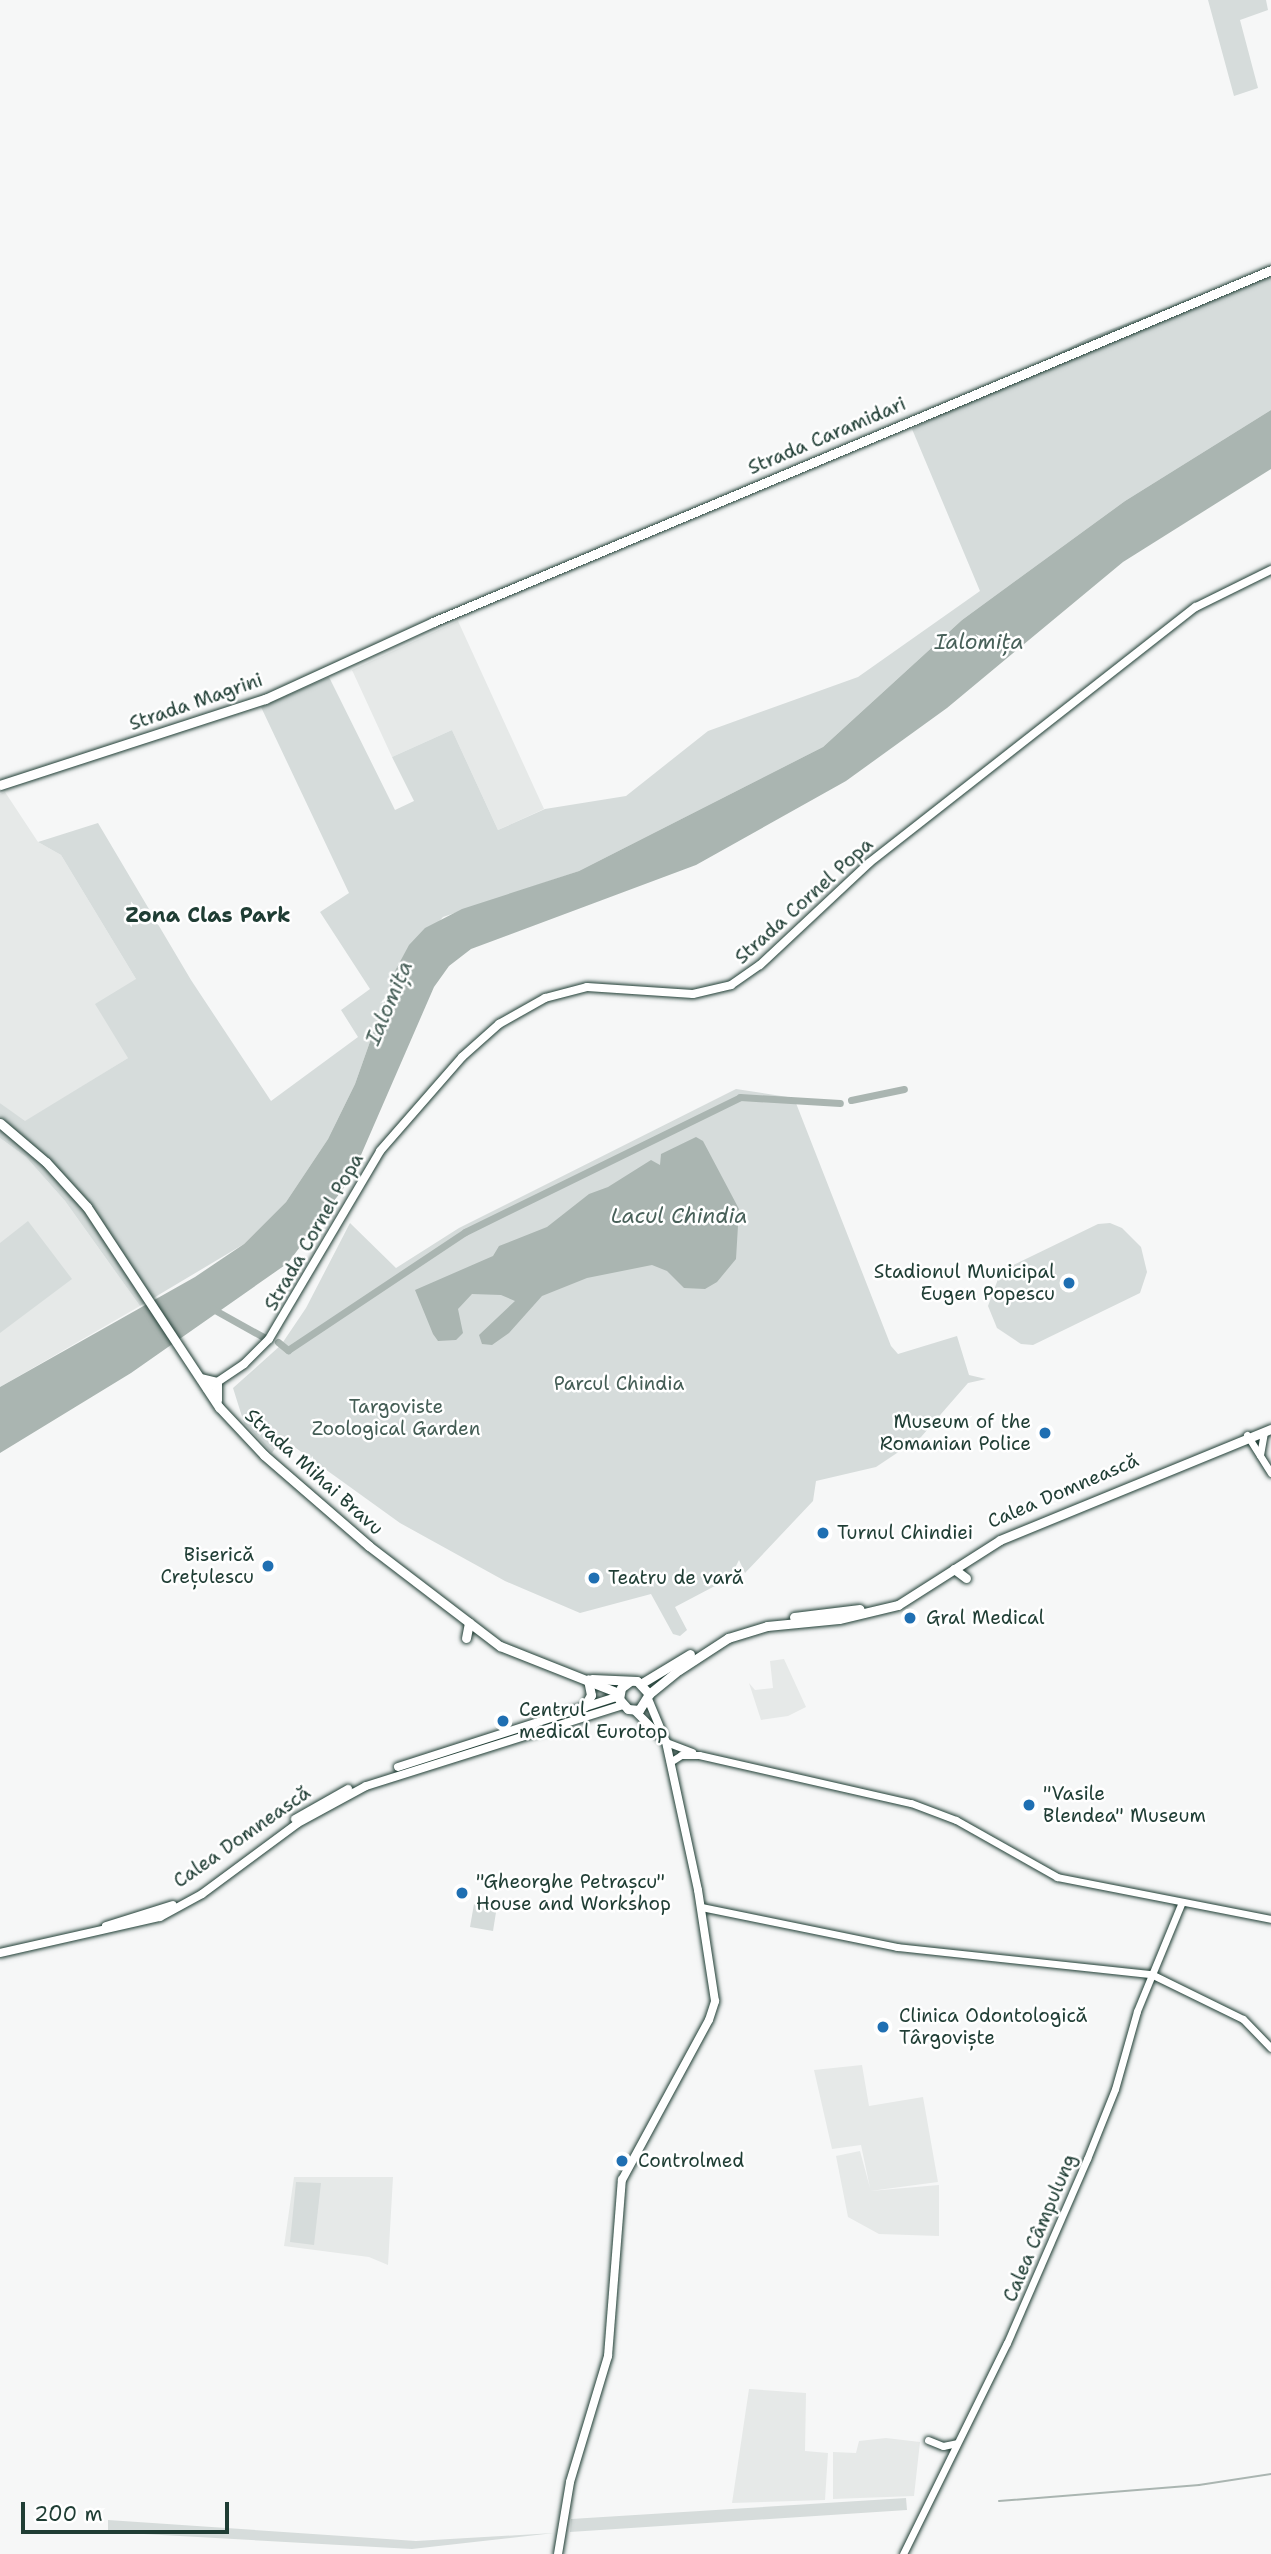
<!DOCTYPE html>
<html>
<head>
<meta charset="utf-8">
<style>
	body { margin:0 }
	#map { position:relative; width:1271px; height:2554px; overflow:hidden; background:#f6f7f7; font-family:"Shantell Sans",sans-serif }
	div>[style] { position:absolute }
	.built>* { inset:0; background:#e6e9e8 }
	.green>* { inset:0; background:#d6dcdb }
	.water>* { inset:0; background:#aab5b1 }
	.stream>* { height:2px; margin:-1px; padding:0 1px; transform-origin:1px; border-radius:1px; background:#aab5b1 }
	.canal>* { height:7px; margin:-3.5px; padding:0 3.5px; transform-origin:3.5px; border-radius:3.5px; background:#aab5b1 }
	.roads { filter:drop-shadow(0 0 2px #1f3d34) drop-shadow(0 0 2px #1f3d34) }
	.tertiary>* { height:7px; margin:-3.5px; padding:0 3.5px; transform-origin:3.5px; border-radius:3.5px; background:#fff }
	.secondary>* { height:8px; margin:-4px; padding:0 4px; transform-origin:4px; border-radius:4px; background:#fff }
	.primary>* { height:9px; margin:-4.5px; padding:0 4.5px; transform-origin:4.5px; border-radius:4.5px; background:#fff }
	.dots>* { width:19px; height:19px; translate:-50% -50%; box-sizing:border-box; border:4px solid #fff; border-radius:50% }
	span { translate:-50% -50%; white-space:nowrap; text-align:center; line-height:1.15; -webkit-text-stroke:5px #fff; paint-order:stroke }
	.street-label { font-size:19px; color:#1f3d34 }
	.poi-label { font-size:19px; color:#1f3d34 }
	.right { translate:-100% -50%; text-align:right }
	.left { translate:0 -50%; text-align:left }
	.park-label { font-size:19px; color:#445d55 }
	.water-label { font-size:21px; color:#49615a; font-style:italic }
	.neighbourhood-label { font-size:21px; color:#1f3d34; font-weight:700 }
	.scale { position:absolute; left:21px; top:2502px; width:208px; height:32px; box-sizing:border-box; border:4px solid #1f3d34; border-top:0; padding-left:9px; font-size:21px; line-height:24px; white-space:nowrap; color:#1f3d34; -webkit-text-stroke:5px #fff; paint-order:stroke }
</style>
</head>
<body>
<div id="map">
	<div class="built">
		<i style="clip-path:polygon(458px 621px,544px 809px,498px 830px,452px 730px,392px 757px,352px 670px)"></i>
		<i style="clip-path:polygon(5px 792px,38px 842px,61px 855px,136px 979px,128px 1058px,25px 1122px,0 1103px,0 794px)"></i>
		<i style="clip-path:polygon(0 1138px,26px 1157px,65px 1201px,140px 1306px,0 1387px)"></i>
		<i style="clip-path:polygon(784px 1659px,806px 1707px,788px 1716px,761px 1720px,749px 1683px,755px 1690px,773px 1688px,770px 1661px)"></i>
		<i style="clip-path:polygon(862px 2065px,869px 2106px,923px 2097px,938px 2182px,870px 2191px,939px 2185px,939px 2236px,879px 2234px,848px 2217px,836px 2156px,860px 2151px,870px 2188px,861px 2145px,832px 2149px,814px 2070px)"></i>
		<i style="clip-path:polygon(294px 2177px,393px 2177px,388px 2265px,369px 2257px,284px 2246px)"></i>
		<i style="clip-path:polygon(749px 2389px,806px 2393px,805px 2451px,828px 2453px,825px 2500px,732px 2503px)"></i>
		<i style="clip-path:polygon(886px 2438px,920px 2442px,914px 2496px,833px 2499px,833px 2452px,856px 2453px,859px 2441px)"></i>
	</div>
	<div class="green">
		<i style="clip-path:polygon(1208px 0,1266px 0,1268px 10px,1240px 20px,1258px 88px,1234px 96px)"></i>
		<i style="clip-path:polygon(1271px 268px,1271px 410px,1125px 501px,962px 620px,823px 747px,579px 871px,443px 917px,395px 971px,355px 1084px,328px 1139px,286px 1202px,244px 1244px,140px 1306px,65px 1201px,26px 1157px,0 1138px,0 1103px,25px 1121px,128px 1058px,95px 1004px,136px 979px,61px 855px,38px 842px,98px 823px,191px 980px,271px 1101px,358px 1037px,341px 1010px,370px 989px,320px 912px,349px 893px,261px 707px,329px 677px,395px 810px,414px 801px,392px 757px,452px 730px,498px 830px,545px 809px,626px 796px,708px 731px,858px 677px,980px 591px,912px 429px,1088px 338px)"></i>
		<i style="clip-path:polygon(736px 1089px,794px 1098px,891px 1346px,898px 1354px,957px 1336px,969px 1375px,986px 1379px,968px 1383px,921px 1437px,876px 1467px,816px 1481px,813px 1501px,745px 1573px,739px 1560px,730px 1578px,675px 1607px,687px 1630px,680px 1636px,673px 1634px,651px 1594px,580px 1613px,505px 1581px,400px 1523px,282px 1438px,272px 1453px,244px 1423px,233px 1388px,281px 1345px,306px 1308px,350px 1223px,396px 1268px,459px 1228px)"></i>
		<i style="clip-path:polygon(28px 1221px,72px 1279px,0 1333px,0 1243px)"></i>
		<i style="clip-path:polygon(1110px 1223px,1122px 1228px,1141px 1247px,1147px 1272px,1140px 1293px,1033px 1345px,1021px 1344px,997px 1328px,988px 1306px,1001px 1271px,1098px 1224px)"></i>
		<i style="clip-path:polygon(474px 1904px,497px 1906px,493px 1931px,470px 1927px)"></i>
		<i style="clip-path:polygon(296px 2182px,321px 2183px,314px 2245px,290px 2242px)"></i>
		<i style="clip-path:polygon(906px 2498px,907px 2510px,570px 2532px,571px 2519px)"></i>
		<i style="clip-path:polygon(108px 2520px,416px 2541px,554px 2533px,412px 2549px,108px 2532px)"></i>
	</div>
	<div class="water">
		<i style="clip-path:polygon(1271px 410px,1271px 469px,1123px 562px,947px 708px,846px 781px,696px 865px,471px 949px,449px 966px,434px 987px,351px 1178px,288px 1263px,131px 1373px,0 1453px,0 1387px,195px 1277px,244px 1244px,286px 1202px,328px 1139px,355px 1084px,395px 971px,409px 945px,425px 928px,462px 909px,579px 871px,823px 747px,962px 620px,1125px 501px)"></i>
		<i style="clip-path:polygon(696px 1137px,703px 1141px,739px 1209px,736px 1259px,717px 1282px,705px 1289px,684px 1288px,667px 1271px,652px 1265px,587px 1278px,542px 1296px,509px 1333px,492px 1345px,482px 1344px,479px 1335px,515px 1301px,501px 1295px,472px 1294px,458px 1309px,463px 1333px,456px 1340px,438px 1341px,433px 1334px,415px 1290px,493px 1256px,499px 1246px,547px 1227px,589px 1194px,608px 1187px,651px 1160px,660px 1165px,661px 1154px)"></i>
	</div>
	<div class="stream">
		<i style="left:999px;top:2501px;width:201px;rotate:-4.6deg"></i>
		<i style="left:1199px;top:2485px;width:73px;rotate:-8.7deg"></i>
	</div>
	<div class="canal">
		<i style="left:851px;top:1100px;width:54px;rotate:-11.7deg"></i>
		<i style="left:213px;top:1309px;width:60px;rotate:29.1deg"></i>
		<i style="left:278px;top:1342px;width:13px;rotate:39deg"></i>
		<i style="left:288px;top:1350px;width:213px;rotate:-33.7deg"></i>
		<i style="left:465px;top:1232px;width:306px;rotate:-26.1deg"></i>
		<i style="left:740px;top:1097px;width:100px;rotate:3.4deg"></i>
	</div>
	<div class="roads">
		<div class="tertiary">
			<i style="left:1247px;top:1435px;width:45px;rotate:57.7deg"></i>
			<i style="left:1260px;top:1455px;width:23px;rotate:-80deg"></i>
			<i style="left:666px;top:1742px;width:28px;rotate:21deg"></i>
			<i style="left:670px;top:1762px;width:13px;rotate:-32deg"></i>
			<i style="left:681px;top:1755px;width:18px"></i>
			<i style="left:699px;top:1755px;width:217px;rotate:12.8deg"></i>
			<i style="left:911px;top:1803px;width:48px;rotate:20.7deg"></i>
			<i style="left:956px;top:1820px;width:116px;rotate:29.4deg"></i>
			<i style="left:1057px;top:1877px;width:218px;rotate:11.1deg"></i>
			<i style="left:701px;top:1907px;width:200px;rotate:11.5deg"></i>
			<i style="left:897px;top:1947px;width:255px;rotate:6.1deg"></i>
			<i style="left:1151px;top:1974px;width:102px;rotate:26.1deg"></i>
			<i style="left:1243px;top:2019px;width:40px;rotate:46deg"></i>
			<i style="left:928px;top:2440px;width:16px;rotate:22deg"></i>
			<i style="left:943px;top:2446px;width:14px;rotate:-12deg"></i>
			<i style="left:903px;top:2554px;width:235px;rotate:-63.8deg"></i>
			<i style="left:1007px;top:2343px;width:201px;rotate:-66.5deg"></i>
			<i style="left:1087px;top:2159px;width:75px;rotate:-68.2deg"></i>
			<i style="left:1115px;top:2089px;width:81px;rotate:-74.2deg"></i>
			<i style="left:1137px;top:2011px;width:116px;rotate:-67.6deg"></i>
		</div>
		<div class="secondary">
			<i style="left:207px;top:1389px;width:45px;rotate:-34deg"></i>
			<i style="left:244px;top:1364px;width:35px;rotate:-45deg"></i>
			<i style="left:269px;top:1339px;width:218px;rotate:-59.4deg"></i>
			<i style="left:380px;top:1151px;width:125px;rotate:-48.9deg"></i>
			<i style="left:462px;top:1057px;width:50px;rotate:-41.7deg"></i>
			<i style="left:499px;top:1024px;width:53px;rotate:-29.5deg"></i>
			<i style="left:545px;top:998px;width:43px;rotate:-14.7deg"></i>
			<i style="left:587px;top:987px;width:106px;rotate:3.8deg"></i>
			<i style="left:693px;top:994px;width:39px;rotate:-13deg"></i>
			<i style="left:731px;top:985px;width:35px;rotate:-35deg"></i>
			<i style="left:760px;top:965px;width:149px;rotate:-43.1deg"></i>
			<i style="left:869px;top:863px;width:415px;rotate:-38.1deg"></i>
			<i style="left:1196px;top:607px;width:84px;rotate:-26.3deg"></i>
			<i style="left:635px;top:1711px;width:42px;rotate:45deg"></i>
			<i style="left:398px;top:1767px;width:232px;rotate:-17.8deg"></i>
			<i style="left:295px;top:1819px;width:61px;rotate:-29.5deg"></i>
			<i style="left:106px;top:1926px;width:70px;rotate:-17.4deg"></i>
			<i style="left:0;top:1953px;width:164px;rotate:-12.7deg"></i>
			<i style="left:160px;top:1917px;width:48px;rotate:-28.7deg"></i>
			<i style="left:202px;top:1894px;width:119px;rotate:-36.5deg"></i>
			<i style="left:298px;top:1823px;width:77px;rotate:-28.6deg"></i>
			<i style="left:366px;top:1786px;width:269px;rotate:-17.5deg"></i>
			<i style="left:558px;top:2554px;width:73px;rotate:-80.5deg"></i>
			<i style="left:570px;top:2482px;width:132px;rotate:-73.2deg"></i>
			<i style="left:608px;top:2356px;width:177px;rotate:-85.5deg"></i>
			<i style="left:622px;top:2180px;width:182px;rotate:-61.5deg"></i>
			<i style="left:709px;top:2020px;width:20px;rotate:-72deg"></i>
			<i style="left:715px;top:2001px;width:112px;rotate:-98.7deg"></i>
			<i style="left:698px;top:1890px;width:151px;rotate:-102.2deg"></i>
			<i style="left:666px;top:1742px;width:47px;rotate:-112.7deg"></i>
		</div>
		<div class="primary">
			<i style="left:0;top:785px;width:279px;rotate:-18deg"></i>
			<i style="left:265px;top:699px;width:185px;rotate:-24.6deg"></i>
			<i style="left:433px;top:622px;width:909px;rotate:-22.78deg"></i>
			<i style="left:0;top:1123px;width:60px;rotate:40.3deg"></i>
			<i style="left:46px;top:1162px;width:61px;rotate:47.7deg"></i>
			<i style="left:87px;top:1207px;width:240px;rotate:56.6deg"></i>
			<i style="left:219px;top:1407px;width:66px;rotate:46.8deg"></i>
			<i style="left:264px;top:1455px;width:139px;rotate:40.9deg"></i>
			<i style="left:369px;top:1546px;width:165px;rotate:37.4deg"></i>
			<i style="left:500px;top:1646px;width:128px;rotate:21.6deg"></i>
			<i style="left:201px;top:1378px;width:16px;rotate:14deg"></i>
			<i style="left:217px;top:1382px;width:18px;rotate:90deg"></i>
			<i style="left:954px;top:1569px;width:15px;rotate:37deg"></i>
			<i style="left:794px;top:1617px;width:66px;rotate:-6.9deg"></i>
			<i style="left:466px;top:1638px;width:16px;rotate:-79deg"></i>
			<i style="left:592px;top:1679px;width:45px;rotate:2.5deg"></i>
			<i style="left:637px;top:1681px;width:18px;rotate:47deg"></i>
			<i style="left:629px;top:1682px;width:10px;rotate:143deg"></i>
			<i style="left:621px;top:1688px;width:11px;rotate:100deg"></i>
			<i style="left:619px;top:1699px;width:13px;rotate:48deg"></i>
			<i style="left:628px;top:1709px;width:11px;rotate:5deg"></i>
			<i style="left:639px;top:1710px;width:19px;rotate:-58deg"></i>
			<i style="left:649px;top:1694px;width:38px;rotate:-39deg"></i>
			<i style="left:679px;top:1670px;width:59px;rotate:-33.1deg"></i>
			<i style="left:728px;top:1638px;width:41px;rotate:-17.1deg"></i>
			<i style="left:767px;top:1626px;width:72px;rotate:-5.6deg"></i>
			<i style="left:839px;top:1619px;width:61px;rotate:-13.3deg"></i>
			<i style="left:898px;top:1605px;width:121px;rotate:-32.5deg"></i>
			<i style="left:1000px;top:1540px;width:293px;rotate:-22.3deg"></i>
			<i style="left:642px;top:1683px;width:56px;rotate:-31.1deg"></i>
			<i style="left:584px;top:1707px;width:14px;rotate:-60deg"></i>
			<i style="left:591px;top:1695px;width:16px;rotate:-101deg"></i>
		</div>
	</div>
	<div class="dots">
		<i style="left:1069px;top:1283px;background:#1f6fb2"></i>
		<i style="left:1045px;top:1433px;background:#1f6fb2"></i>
		<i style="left:823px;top:1533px;background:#1f6fb2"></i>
		<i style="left:268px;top:1566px;background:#1f6fb2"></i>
		<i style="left:594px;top:1578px;background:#1f6fb2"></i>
		<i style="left:910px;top:1618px;background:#1f6fb2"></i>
		<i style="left:503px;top:1721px;background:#1f6fb2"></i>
		<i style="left:1029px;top:1805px;background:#1f6fb2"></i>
		<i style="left:462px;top:1893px;background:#1f6fb2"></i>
		<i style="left:883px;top:2027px;background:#1f6fb2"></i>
		<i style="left:622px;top:2161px;background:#1f6fb2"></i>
	</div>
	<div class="street-label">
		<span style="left:827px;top:436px;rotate:-23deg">Strada Caramidari</span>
		<span style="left:196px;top:702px;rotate:-19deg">Strada Magrini</span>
		<span style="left:804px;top:901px;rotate:-42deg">Strada Cornel Popa</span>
		<span style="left:314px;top:1232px;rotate:-60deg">Strada Cornel Popa</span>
		<span style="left:314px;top:1472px;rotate:42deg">Strada Mihai Bravu</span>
		<span style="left:1063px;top:1491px;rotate:-23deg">Calea Domnească</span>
		<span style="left:242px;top:1837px;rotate:-35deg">Calea Domnească</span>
		<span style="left:1040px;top:2228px;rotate:-67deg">Calea Câmpulung</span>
	</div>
	<div class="poi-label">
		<span class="right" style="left:1055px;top:1283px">Stadionul Municipal<br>Eugen Popescu</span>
		<span class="right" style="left:1031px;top:1433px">Museum of the<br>Romanian Police</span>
		<span class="left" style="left:837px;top:1533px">Turnul Chindiei</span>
		<span class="right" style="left:254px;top:1566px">Biserică<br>Crețulescu</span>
		<span class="left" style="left:608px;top:1578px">Teatru de vară</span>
		<span class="left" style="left:926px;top:1618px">Gral Medical</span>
		<span class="left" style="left:519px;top:1721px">Centrul<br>medical Eurotop</span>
		<span class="left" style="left:1043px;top:1805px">"Vasile<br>Blendea" Museum</span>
		<span class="left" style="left:476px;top:1893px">"Gheorghe Petrașcu"<br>House and Workshop</span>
		<span class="left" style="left:899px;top:2027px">Clinica Odontologică<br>Târgoviște</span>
		<span class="left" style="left:638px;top:2161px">Controlmed</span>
	</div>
	<div class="park-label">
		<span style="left:619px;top:1384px">Parcul Chindia</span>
		<span style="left:396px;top:1418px">Targoviste<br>Zoological Garden</span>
	</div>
	<div class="water-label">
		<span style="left:979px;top:642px">Ialomița</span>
		<span style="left:389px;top:1003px;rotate:-67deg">Ialomița</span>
		<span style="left:679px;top:1216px">Lacul Chindia</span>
	</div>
	<div class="neighbourhood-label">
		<span style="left:208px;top:915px">Zona Clas Park</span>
	</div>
	<div class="scale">200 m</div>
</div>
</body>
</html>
